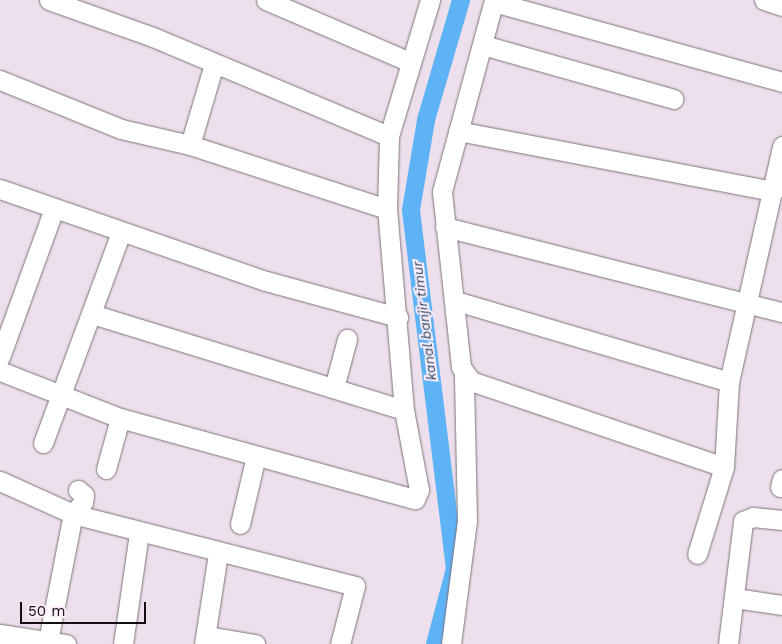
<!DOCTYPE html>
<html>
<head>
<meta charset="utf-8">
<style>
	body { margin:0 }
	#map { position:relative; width:782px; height:644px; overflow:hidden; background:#ede0ec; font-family:"Work Sans",sans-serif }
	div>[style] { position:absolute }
	.canal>* { height:18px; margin:-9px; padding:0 9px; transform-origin:9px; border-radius:9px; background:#5eb3f7 }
	.roads { filter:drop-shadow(0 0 1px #7d727c) drop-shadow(0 0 1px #7d727c) }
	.minor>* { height:19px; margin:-9.5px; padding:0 9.5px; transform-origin:9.5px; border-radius:9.5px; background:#fff }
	span { translate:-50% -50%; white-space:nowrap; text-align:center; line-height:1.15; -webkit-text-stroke:4px #fbedfa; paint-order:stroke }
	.water-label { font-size:14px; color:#1c3f5b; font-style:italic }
	.scale { position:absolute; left:20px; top:602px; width:126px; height:22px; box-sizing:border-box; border:2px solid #120e12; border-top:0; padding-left:6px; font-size:15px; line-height:18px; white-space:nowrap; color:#120e12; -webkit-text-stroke:4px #fbedfa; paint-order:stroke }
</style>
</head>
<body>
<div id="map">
	<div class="canal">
		<i style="left:435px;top:644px;width:78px;rotate:-75.1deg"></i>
		<i style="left:455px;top:569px;width:362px;rotate:-97deg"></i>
		<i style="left:411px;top:210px;width:91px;rotate:-80.5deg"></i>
		<i style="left:426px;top:120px;width:125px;rotate:-73.7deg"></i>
	</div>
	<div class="roads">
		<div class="minor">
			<i style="left:49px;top:0;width:110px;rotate:19.6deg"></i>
			<i style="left:153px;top:37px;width:256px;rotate:22.8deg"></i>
			<i style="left:266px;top:0;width:157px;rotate:23.3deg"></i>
			<i style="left:494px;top:0;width:199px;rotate:105.2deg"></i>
			<i style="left:442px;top:192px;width:176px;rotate:83.8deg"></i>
			<i style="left:461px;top:367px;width:17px;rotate:54deg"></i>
			<i style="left:471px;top:381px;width:267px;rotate:18.8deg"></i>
			<i style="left:724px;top:467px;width:91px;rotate:107.2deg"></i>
			<i style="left:764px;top:0;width:19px;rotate:18deg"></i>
			<i style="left:494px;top:2px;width:299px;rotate:15.5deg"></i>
			<i style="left:483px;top:45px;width:198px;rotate:15.8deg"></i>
			<i style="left:0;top:80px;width:131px;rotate:22deg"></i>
			<i style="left:121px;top:129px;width:71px;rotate:13.1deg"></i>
			<i style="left:190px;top:145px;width:207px;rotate:18deg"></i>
			<i style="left:458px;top:131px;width:321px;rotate:10.8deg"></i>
			<i style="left:190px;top:145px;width:84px;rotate:-73.5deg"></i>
			<i style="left:0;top:189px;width:281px;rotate:19.1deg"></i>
			<i style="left:266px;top:281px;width:137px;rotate:15.3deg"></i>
			<i style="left:445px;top:227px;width:348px;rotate:14.2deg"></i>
			<i style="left:456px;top:301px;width:285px;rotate:16.5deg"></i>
			<i style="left:92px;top:314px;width:326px;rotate:17.1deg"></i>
			<i style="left:0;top:357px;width:158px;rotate:-70deg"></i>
			<i style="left:0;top:371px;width:129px;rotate:21.4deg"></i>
			<i style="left:120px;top:418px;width:306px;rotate:15.4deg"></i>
			<i style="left:415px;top:499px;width:10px;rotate:-66deg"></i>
			<i style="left:419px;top:490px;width:81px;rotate:-100.6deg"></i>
			<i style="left:404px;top:410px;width:202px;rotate:-94.8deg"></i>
			<i style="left:387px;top:209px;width:73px;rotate:-88.4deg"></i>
			<i style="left:389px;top:136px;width:142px;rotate:-73.2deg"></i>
			<i style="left:334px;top:388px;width:51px;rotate:-75.1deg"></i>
			<i style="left:43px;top:443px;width:225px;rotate:-69.7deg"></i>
			<i style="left:724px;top:467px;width:85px;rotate:-86.6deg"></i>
			<i style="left:729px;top:382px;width:242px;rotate:-77.3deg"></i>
			<i style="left:106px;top:469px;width:53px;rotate:-74.6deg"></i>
			<i style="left:0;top:481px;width:80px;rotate:24.3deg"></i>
			<i style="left:73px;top:514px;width:291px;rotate:14.3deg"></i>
			<i style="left:355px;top:586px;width:60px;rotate:104.5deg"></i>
			<i style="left:780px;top:487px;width:8px;rotate:-76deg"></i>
			<i style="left:240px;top:524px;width:70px;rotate:-76.8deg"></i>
			<i style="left:735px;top:598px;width:48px;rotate:8.5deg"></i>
			<i style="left:0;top:634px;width:67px;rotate:8.6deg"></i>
			<i style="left:206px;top:636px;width:50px;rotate:9.3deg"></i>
			<i style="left:48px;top:641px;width:129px;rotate:-78.9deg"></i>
			<i style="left:73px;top:514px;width:16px;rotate:-50deg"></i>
			<i style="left:83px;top:502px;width:7px;rotate:-82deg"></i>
			<i style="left:84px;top:495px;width:8px;rotate:-140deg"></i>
			<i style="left:123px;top:644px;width:112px;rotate:-81.8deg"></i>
			<i style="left:204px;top:644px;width:91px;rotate:-81.2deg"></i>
			<i style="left:451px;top:644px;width:124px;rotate:-82.6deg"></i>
			<i style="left:467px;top:521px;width:147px;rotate:-91.2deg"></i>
			<i style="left:728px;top:644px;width:124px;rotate:-83deg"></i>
			<i style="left:743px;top:521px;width:11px;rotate:-22deg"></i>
			<i style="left:753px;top:517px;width:29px;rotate:6deg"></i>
		</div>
	</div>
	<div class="water-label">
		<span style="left:424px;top:321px;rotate:-97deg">kanal banjir timur</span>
	</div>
	<div class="scale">50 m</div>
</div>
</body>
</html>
